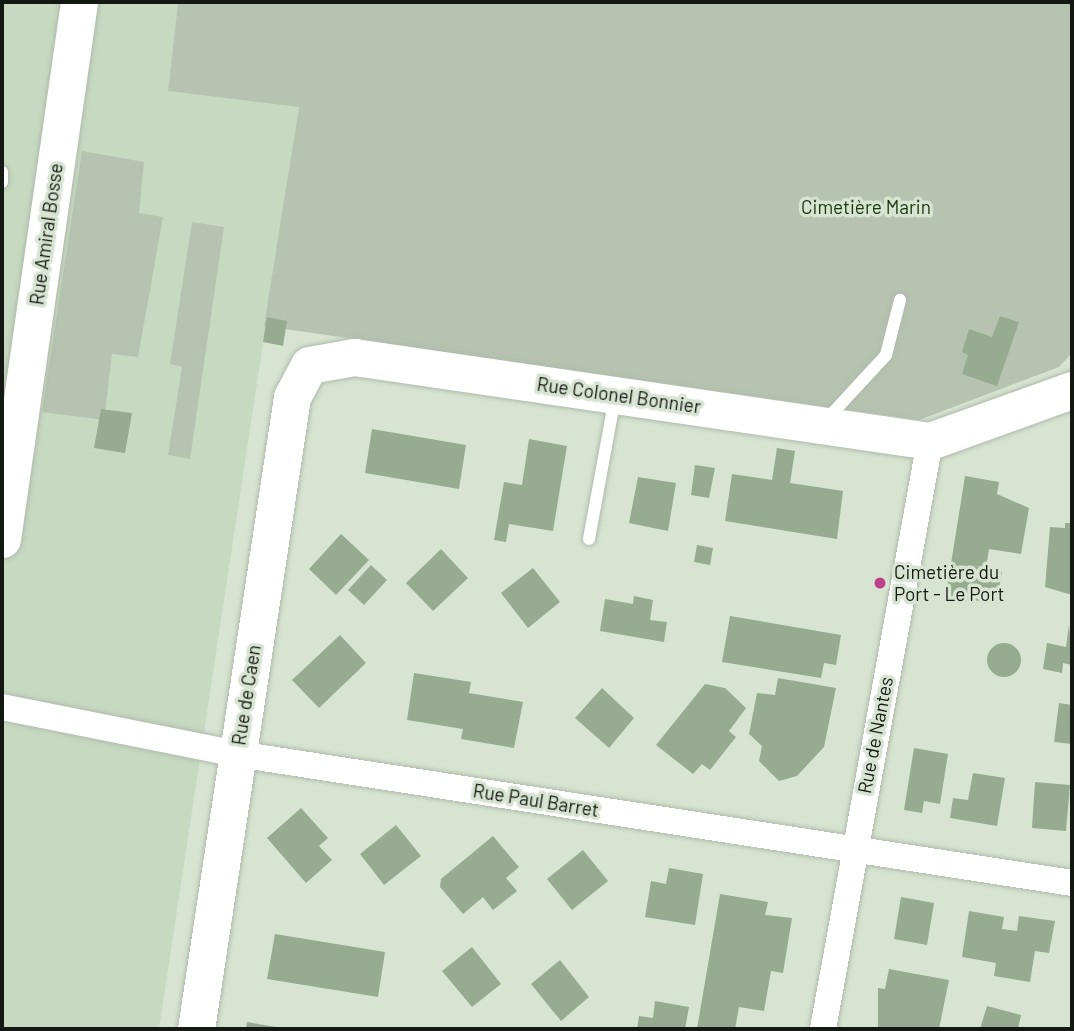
<!DOCTYPE html>
<html>
<head>
<meta charset="utf-8">
<style>
	body { margin:0 }
	#map { position:relative; width:1074px; height:1031px; overflow:hidden; background:#d7e4d2; font-family:Barlow,sans-serif }
	div>[style] { position:absolute }
	.built>* { inset:0; background:#c7d9c1 }
	.green>* { inset:0; background:#b6c3b1 }
	.building>* { inset:0; background:#97ab90 }
	.round { border-radius:50% }
	.roads { filter:drop-shadow(0 0 2px #aebbaa) drop-shadow(0 0 2px #aebbaa) }
	.lane>* { height:12px; margin:-6px; padding:0 6px; transform-origin:6px; border-radius:6px; background:#fff }
	.street>* { height:26px; margin:-13px; padding:0 13px; transform-origin:13px; border-radius:13px; background:#fff }
	.secondary>* { height:37px; margin:-18.5px; padding:0 18.5px; transform-origin:18.5px; border-radius:18.5px; background:#fff }
	.dots>* { width:19px; height:19px; translate:-50% -50%; box-sizing:border-box; border:4px solid #d7e4d2; border-radius:50% }
	span { translate:-50% -50%; white-space:nowrap; text-align:center; line-height:1.15; -webkit-text-stroke:7px #d7e4d2; paint-order:stroke }
	.park-label { font-size:19px; color:#1b370e }
	.street-label { font-size:19px; color:#141812 }
	.poi-label { font-size:19px; color:#141812 }
	.left { translate:0 -50%; text-align:left }
	.frame { position:absolute; inset:0; border:4px solid #141812; pointer-events:none }
</style>
</head>
<body>
<div id="map">
	<div class="built">
		<i style="clip-path:polygon(2px 2px,178px 2px,168px 91px,299px 106px,159px 1029px,2px 1029px)"></i>
	</div>
	<div class="green">
		<i style="clip-path:polygon(178px 2px,1072px 2px,1072px 353px,1059px 367px,919px 420px,264px 326px,299px 107px,168px 91px)"></i>
		<i style="clip-path:polygon(82px 151px,144px 162px,139px 213px,163px 217px,138px 357px,112px 354px,104px 420px,42px 412px)"></i>
		<i style="clip-path:polygon(192px 222px,224px 227px,190px 459px,168px 455px,182px 367px,170px 364px)"></i>
	</div>
	<div class="building">
		<i style="clip-path:polygon(1000px 316px,1019px 322px,997px 386px,962px 374px,968px 355px,962px 352px,969px 329px,992px 337px)"></i>
		<i style="clip-path:polygon(267px 317px,287px 321px,283px 346px,263px 342px)"></i>
		<i style="clip-path:polygon(101px 409px,132px 413px,125px 453px,94px 448px)"></i>
		<i style="clip-path:polygon(372px 429px,466px 445px,459px 489px,365px 473px)"></i>
		<i style="clip-path:polygon(529px 439px,567px 446px,553px 531px,509px 524px,506px 542px,494px 540px,504px 482px,522px 485px)"></i>
		<i style="clip-path:polygon(777px 448px,795px 451px,790px 483px,843px 491px,837px 539px,725px 521px,732px 474px,772px 480px)"></i>
		<i style="clip-path:polygon(695px 465px,715px 468px,709px 498px,691px 495px)"></i>
		<i style="clip-path:polygon(965px 476px,999px 482px,997px 494px,1029px 508px,1021px 554px,989px 549px,986px 568px,969px 565px,1002px 572px,996px 604px,946px 595px)"></i>
		<i style="clip-path:polygon(638px 477px,676px 483px,668px 531px,629px 523px)"></i>
		<i style="clip-path:polygon(1065px 523px,1072px 523px,1072px 595px,1045px 587px,1050px 527px,1065px 528px)"></i>
		<i style="clip-path:polygon(341px 534px,369px 560px,336px 595px,309px 569px)"></i>
		<i style="clip-path:polygon(697px 545px,713px 548px,710px 565px,694px 562px)"></i>
		<i style="clip-path:polygon(441px 549px,468px 578px,433px 611px,406px 583px)"></i>
		<i style="clip-path:polygon(371px 565px,387px 580px,364px 605px,348px 590px)"></i>
		<i style="clip-path:polygon(533px 568px,560px 602px,528px 628px,501px 593px)"></i>
		<i style="clip-path:polygon(634px 596px,653px 600px,650px 620px,667px 622px,664px 642px,600px 631px,605px 599px,633px 604px)"></i>
		<i style="clip-path:polygon(730px 616px,841px 635px,836px 665px,824px 663px,821px 678px,722px 662px)"></i>
		<i style="clip-path:polygon(1069px 624px,1072px 665px,1063px 663px,1062px 673px,1043px 669px,1047px 643px,1066px 647px)"></i>
		<i style="clip-path:polygon(340px 635px,366px 663px,319px 708px,292px 680px)"></i>
		<i class="round" style="left:987px;top:643px;width:34px;height:34px"></i>
		<i style="clip-path:polygon(414px 673px,471px 682px,469px 693px,523px 702px,514px 748px,461px 739px,463px 729px,407px 720px)"></i>
		<i style="clip-path:polygon(778px 678px,836px 688px,824px 747px,797px 776px,779px 781px,759px 761px,762px 746px,749px 734px,757px 693px,775px 695px)"></i>
		<i style="clip-path:polygon(705px 684px,725px 688px,746px 708px,729px 731px,736px 737px,710px 770px,702px 764px,693px 774px,656px 745px)"></i>
		<i style="clip-path:polygon(602px 688px,634px 718px,609px 748px,575px 718px)"></i>
		<i style="clip-path:polygon(1059px 703px,1072px 705px,1072px 744px,1054px 742px)"></i>
		<i style="clip-path:polygon(914px 748px,948px 754px,940px 804px,924px 801px,922px 813px,904px 810px)"></i>
		<i style="clip-path:polygon(973px 773px,1005px 778px,997px 826px,950px 818px,953px 798px,968px 800px)"></i>
		<i style="clip-path:polygon(1035px 782px,1070px 785px,1066px 831px,1032px 828px)"></i>
		<i style="clip-path:polygon(301px 808px,328px 838px,319px 846px,332px 860px,306px 883px,267px 838px)"></i>
		<i style="clip-path:polygon(396px 825px,421px 856px,384px 885px,360px 854px)"></i>
		<i style="clip-path:polygon(493px 836px,519px 867px,506px 878px,517px 891px,493px 910px,483px 897px,463px 914px,440px 887px,441px 879px)"></i>
		<i style="clip-path:polygon(583px 850px,608px 881px,572px 910px,547px 879px)"></i>
		<i style="clip-path:polygon(669px 868px,703px 874px,695px 925px,645px 917px,651px 881px,666px 884px)"></i>
		<i style="clip-path:polygon(720px 894px,768px 902px,765px 915px,792px 918px,783px 973px,771px 971px,764px 1011px,739px 1007px,735px 1029px,697px 1029px)"></i>
		<i style="clip-path:polygon(901px 897px,934px 903px,927px 945px,894px 939px)"></i>
		<i style="clip-path:polygon(969px 911px,1004px 917px,1002px 929px,1017px 931px,1019px 916px,1055px 921px,1049px 953px,1035px 951px,1030px 982px,994px 976px,996px 963px,962px 957px)"></i>
		<i style="clip-path:polygon(275px 934px,385px 952px,378px 997px,267px 979px)"></i>
		<i style="clip-path:polygon(472px 947px,501px 984px,472px 1007px,442px 971px)"></i>
		<i style="clip-path:polygon(560px 960px,589px 997px,561px 1021px,531px 984px)"></i>
		<i style="clip-path:polygon(889px 969px,949px 980px,939px 1029px,878px 1027px,878px 988px,885px 989px)"></i>
		<i style="clip-path:polygon(655px 1001px,689px 1007px,685px 1029px,637px 1029px,639px 1016px,653px 1018px)"></i>
		<i style="clip-path:polygon(987px 1006px,1021px 1015px,1018px 1029px,980px 1029px)"></i>
		<i style="clip-path:polygon(247px 1022px,282px 1028px,282px 1029px,246px 1029px)"></i>
	</div>
	<div class="roads">
		<div class="lane">
			<i style="left:2px;top:172px;width:10px;rotate:90deg"></i>
			<i style="left:827px;top:419px;width:87px;rotate:-47.3deg"></i>
			<i style="left:886px;top:355px;width:57px;rotate:-75.7deg"></i>
			<i style="left:589px;top:539px;width:143px;rotate:-79.6deg"></i>
		</div>
		<div class="street">
			<i style="left:2px;top:707px;width:240px;rotate:11.3deg"></i>
			<i style="left:237px;top:754px;width:845px;rotate:8.78deg"></i>
			<i style="left:823px;top:1029px;width:598px;rotate:-79.69deg"></i>
		</div>
		<div class="secondary">
			<i style="left:2px;top:539px;width:542px;rotate:-81.84deg"></i>
			<i style="left:196px;top:1029px;width:639px;rotate:-81.36deg"></i>
			<i style="left:292px;top:397px;width:36px;rotate:-62deg"></i>
			<i style="left:309px;top:365px;width:46px;rotate:-10.1deg"></i>
			<i style="left:354px;top:357px;width:582px;rotate:8.3deg"></i>
			<i style="left:930px;top:441px;width:151px;rotate:-19.8deg"></i>
		</div>
	</div>
	<div class="dots">
		<i style="left:880px;top:583px;background:#be3f8b"></i>
	</div>
	<div class="park-label">
		<span style="left:866px;top:207px">Cimetière Marin</span>
	</div>
	<div class="street-label">
		<span style="left:46px;top:234px;rotate:-82deg">Rue Amiral Bosse</span>
		<span style="left:619px;top:395px;rotate:8deg">Rue Colonel Bonnier</span>
		<span style="left:246px;top:695px;rotate:-81deg">Rue de Caen</span>
		<span style="left:875px;top:735px;rotate:-79deg">Rue de Nantes</span>
		<span style="left:536px;top:800px;rotate:9deg">Rue Paul Barret</span>
	</div>
	<div class="poi-label">
		<span class="left" style="left:894px;top:583px">Cimetière du<br>Port - Le Port</span>
	</div>
	<div class="frame"></div>
</div>
</body>
</html>
